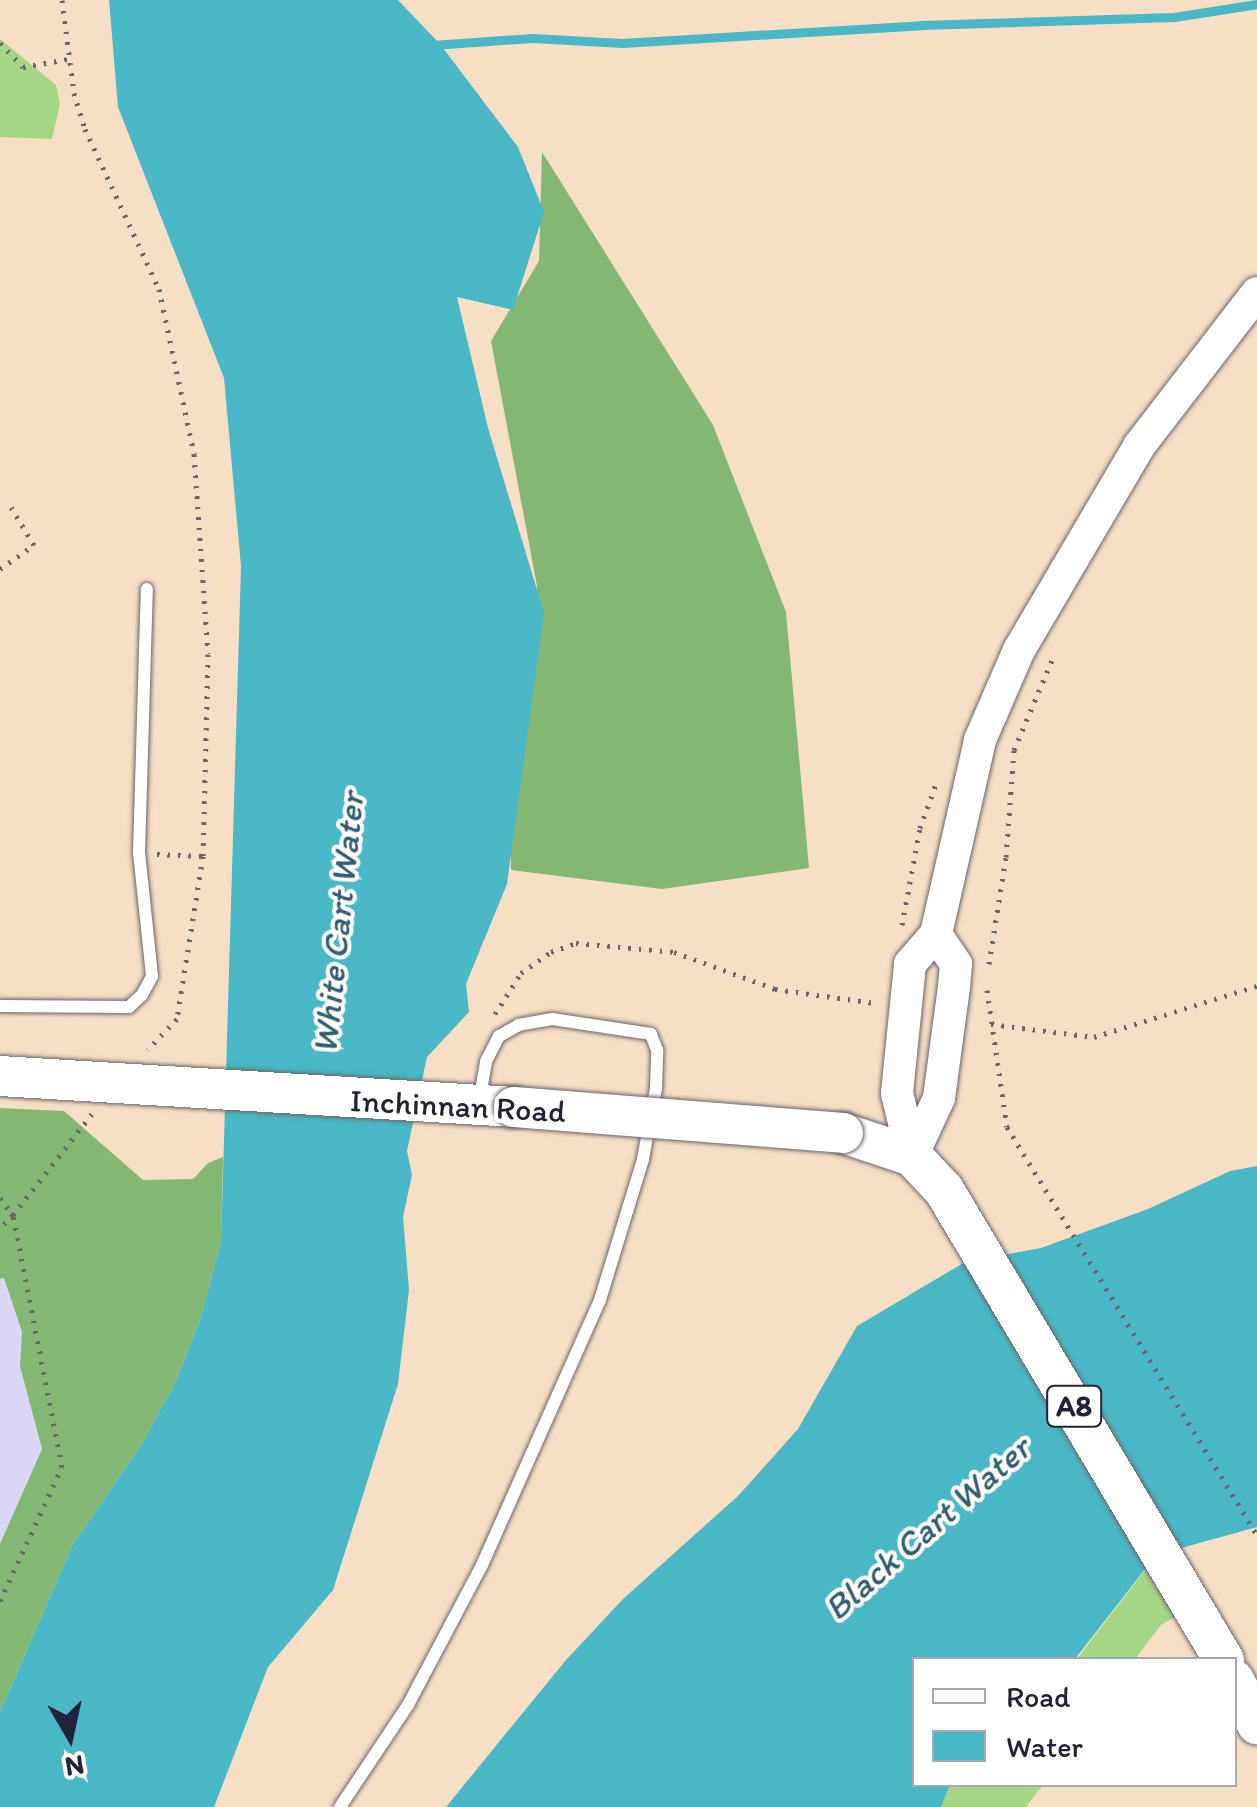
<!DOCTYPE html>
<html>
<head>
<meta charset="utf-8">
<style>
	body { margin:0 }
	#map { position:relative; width:1257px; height:1807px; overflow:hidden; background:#f6dfc5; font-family:Itim,sans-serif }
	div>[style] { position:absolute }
	.built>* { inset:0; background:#dcd6f6 }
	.green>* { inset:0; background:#a4d686 }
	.forest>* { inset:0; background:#83b773 }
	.water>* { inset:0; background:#49b7c5 }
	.stream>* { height:9px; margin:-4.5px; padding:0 4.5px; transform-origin:4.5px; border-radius:4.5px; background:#49b7c5 }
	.path>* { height:5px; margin-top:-2.5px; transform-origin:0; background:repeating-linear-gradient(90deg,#6c646b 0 2.5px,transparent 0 10.5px) }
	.roads { filter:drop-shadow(0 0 2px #6c646b) drop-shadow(0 0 2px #6c646b) }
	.service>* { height:12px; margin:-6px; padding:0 6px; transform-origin:6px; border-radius:6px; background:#fff }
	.tertiary>* { height:32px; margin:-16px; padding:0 16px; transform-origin:16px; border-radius:16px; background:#fff }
	.primary>* { height:40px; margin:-20px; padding:0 20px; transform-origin:20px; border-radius:20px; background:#fff }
	.bridges { filter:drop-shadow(0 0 2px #6c646b) drop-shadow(0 0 2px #6c646b) }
	.primary-bridge>* { height:40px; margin:-20px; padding:0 20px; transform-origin:20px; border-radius:20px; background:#fff }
	span { translate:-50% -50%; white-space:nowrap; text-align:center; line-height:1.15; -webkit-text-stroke:8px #fff; paint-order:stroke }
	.shield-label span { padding:2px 8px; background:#fff; border:2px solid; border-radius:8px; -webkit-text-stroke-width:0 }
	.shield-label { font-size:30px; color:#22223b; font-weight:700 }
	.street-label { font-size:32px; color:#22223b }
	.water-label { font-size:35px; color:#325e72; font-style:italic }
	.legend { position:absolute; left:912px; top:1657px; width:325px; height:130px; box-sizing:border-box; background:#fff; border:2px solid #a7a7b1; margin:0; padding:12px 18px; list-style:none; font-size:30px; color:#22223b }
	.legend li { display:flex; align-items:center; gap:20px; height:50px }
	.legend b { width:50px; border:2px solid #a7a7b1 }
	.north { position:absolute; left:20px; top:1687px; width:100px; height:100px; -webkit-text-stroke:8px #fff; paint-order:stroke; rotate:171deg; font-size:28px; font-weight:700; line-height:40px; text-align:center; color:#22223b }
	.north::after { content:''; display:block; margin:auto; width:35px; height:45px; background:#22223b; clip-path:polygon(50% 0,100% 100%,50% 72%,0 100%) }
</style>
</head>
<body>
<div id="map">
	<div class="built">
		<i style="clip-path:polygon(4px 1278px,22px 1332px,20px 1366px,42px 1449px,0 1544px,0 1279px)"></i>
	</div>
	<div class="green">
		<i style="clip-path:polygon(0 39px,56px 85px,60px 104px,52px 139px,0 137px)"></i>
		<i style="clip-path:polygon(1149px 1565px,1175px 1617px,1161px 1625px,1135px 1659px,1076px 1660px)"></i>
		<i style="clip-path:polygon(950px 1785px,1043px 1785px,1026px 1807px,941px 1807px)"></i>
	</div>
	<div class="forest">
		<i style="clip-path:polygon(542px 152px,713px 425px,786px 612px,809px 868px,662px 889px,511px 870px,510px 813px,537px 586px,491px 341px,539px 261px)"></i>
		<i style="clip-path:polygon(0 1108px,64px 1111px,143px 1180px,193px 1179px,208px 1163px,223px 1157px,221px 1242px,201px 1317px,176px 1381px,140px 1447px,73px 1544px,0 1712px,0 1544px,42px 1449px,20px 1366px,22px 1332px,4px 1278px,0 1279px)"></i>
	</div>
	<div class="water">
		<i style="clip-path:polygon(109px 0,398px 0,440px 44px,518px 147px,544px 212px,513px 310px,457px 297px,488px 428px,544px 613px,507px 884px,466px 984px,469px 1012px,427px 1057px,407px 1151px,412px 1175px,403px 1217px,409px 1290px,398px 1384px,333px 1590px,268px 1667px,214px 1807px,0 1807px,0 1712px,73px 1544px,140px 1447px,176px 1381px,201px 1317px,221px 1242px,241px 566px,224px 378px,118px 107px)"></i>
		<i style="clip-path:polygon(1257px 1166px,1257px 1527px,1156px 1555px,1075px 1659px,914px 1660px,914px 1784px,950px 1785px,941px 1807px,446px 1807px,566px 1660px,623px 1599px,738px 1496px,798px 1429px,857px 1326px,965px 1262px,1041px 1248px,1148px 1209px,1230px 1171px)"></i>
	</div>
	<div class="stream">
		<i style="left:432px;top:45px;width:101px;rotate:-4deg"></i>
		<i style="left:533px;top:38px;width:89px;rotate:3.2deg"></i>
		<i style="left:622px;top:43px;width:300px;rotate:-3.4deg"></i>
		<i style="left:921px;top:25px;width:253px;rotate:-1.8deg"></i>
		<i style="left:1174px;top:17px;width:84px;rotate:-8.9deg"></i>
	</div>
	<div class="path">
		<i style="left:62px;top:0;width:94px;rotate:82.6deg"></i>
		<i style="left:74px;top:93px;width:38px;rotate:73deg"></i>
		<i style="left:85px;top:129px;width:176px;rotate:65.2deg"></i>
		<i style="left:159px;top:289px;width:169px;rotate:78deg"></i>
		<i style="left:194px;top:454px;width:200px;rotate:86deg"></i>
		<i style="left:208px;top:654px;width:202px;rotate:91.4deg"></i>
		<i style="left:203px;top:856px;width:165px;rotate:99.1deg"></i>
		<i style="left:177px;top:1019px;width:42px;rotate:134deg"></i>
		<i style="left:0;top:43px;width:33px;rotate:46deg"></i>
		<i style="left:23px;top:67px;width:46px;rotate:-10.1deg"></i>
		<i style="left:0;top:569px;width:42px;rotate:-35.2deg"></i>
		<i style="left:34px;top:545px;width:44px;rotate:-121.2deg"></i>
		<i style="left:157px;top:854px;width:46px;rotate:2.5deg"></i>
		<i style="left:902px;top:925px;width:99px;rotate:-79.5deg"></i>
		<i style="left:920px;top:828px;width:50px;rotate:-70.1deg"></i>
		<i style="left:989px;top:964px;width:108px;rotate:-81deg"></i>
		<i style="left:1006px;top:857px;width:107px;rotate:-85.7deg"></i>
		<i style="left:1014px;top:750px;width:98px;rotate:-67.1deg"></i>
		<i style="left:987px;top:990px;width:138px;rotate:81.7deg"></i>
		<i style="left:1007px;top:1127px;width:479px;rotate:58.5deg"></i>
		<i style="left:495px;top:1014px;width:49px;rotate:-57.6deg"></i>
		<i style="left:521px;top:973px;width:37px;rotate:-35deg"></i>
		<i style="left:551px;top:952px;width:27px;rotate:-20deg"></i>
		<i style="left:576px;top:943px;width:98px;rotate:5.2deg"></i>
		<i style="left:674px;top:952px;width:108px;rotate:20.1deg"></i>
		<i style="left:775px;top:989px;width:101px;rotate:8deg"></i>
		<i style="left:991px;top:1024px;width:104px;rotate:7.2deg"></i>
		<i style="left:1094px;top:1037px;width:171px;rotate:-17.4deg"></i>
		<i style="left:0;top:1198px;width:21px;rotate:53deg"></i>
		<i style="left:13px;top:1215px;width:18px;rotate:135deg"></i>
		<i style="left:0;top:1601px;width:148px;rotate:-65.2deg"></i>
		<i style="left:62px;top:1467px;width:257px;rotate:-101deg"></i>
		<i style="left:13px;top:1215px;width:128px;rotate:-52deg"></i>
	</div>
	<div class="roads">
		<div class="service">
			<i style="left:0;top:1006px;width:129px;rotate:0.4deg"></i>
			<i style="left:129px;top:1007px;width:18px;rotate:-43deg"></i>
			<i style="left:142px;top:995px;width:21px;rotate:-62deg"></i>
			<i style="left:152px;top:976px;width:124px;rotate:-96deg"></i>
			<i style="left:139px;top:853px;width:264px;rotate:-88.3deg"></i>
			<i style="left:340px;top:1807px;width:123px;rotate:-56.3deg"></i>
			<i style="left:408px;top:1705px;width:158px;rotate:-62.1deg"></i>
			<i style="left:482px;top:1565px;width:290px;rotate:-66deg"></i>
			<i style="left:600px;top:1300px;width:147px;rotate:-73deg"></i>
			<i style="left:643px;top:1159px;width:72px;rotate:-79.6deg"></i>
			<i style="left:656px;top:1088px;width:38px;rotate:-88deg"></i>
			<i style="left:657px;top:1050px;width:17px;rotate:-111deg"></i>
			<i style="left:651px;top:1034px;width:100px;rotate:-171.4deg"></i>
			<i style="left:552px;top:1019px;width:34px;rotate:170deg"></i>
			<i style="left:519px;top:1025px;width:23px;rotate:151deg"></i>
			<i style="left:499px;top:1036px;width:29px;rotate:117deg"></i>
			<i style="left:486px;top:1062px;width:41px;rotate:99.9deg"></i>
		</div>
		<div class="tertiary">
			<i style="left:912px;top:1156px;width:65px;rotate:-103.4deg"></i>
			<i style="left:897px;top:1093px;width:130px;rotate:-84.2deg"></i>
			<i style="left:910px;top:964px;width:40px;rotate:-49deg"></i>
			<i style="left:936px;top:934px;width:199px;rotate:-77.2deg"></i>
			<i style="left:980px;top:740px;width:98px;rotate:-66.6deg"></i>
			<i style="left:1019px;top:650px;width:237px;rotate:-59.5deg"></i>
			<i style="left:1139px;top:446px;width:193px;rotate:-52.4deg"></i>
			<i style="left:912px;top:1156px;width:64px;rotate:-65deg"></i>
			<i style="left:939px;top:1098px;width:112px;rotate:-82.3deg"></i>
			<i style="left:954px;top:987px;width:23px;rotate:-85deg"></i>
			<i style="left:956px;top:964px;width:36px;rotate:-124deg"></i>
		</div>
		<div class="primary">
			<i style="left:0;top:1076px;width:515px;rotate:3.45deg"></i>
			<i style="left:843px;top:1133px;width:73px;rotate:18.4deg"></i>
			<i style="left:912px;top:1156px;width:47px;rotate:46.7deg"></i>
			<i style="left:944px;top:1190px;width:547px;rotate:59.22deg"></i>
			<i style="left:1234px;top:1680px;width:50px;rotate:62.4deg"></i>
		</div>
	</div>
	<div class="bridges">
		<div class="primary-bridge">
			<i style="left:514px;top:1107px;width:330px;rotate:4.5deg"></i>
		</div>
	</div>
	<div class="shield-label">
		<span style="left:1074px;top:1406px">A8</span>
	</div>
	<div class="street-label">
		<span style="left:458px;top:1106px;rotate:3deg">Inchinnan Road</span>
	</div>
	<div class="water-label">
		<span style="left:338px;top:923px;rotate:-84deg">White Cart Water</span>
		<span style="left:927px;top:1528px;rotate:-41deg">Black Cart Water</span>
	</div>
	<ul class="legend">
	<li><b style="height:12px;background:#fff"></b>Road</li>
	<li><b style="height:28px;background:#49b7c5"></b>Water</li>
	</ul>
	<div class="north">N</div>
</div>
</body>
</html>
